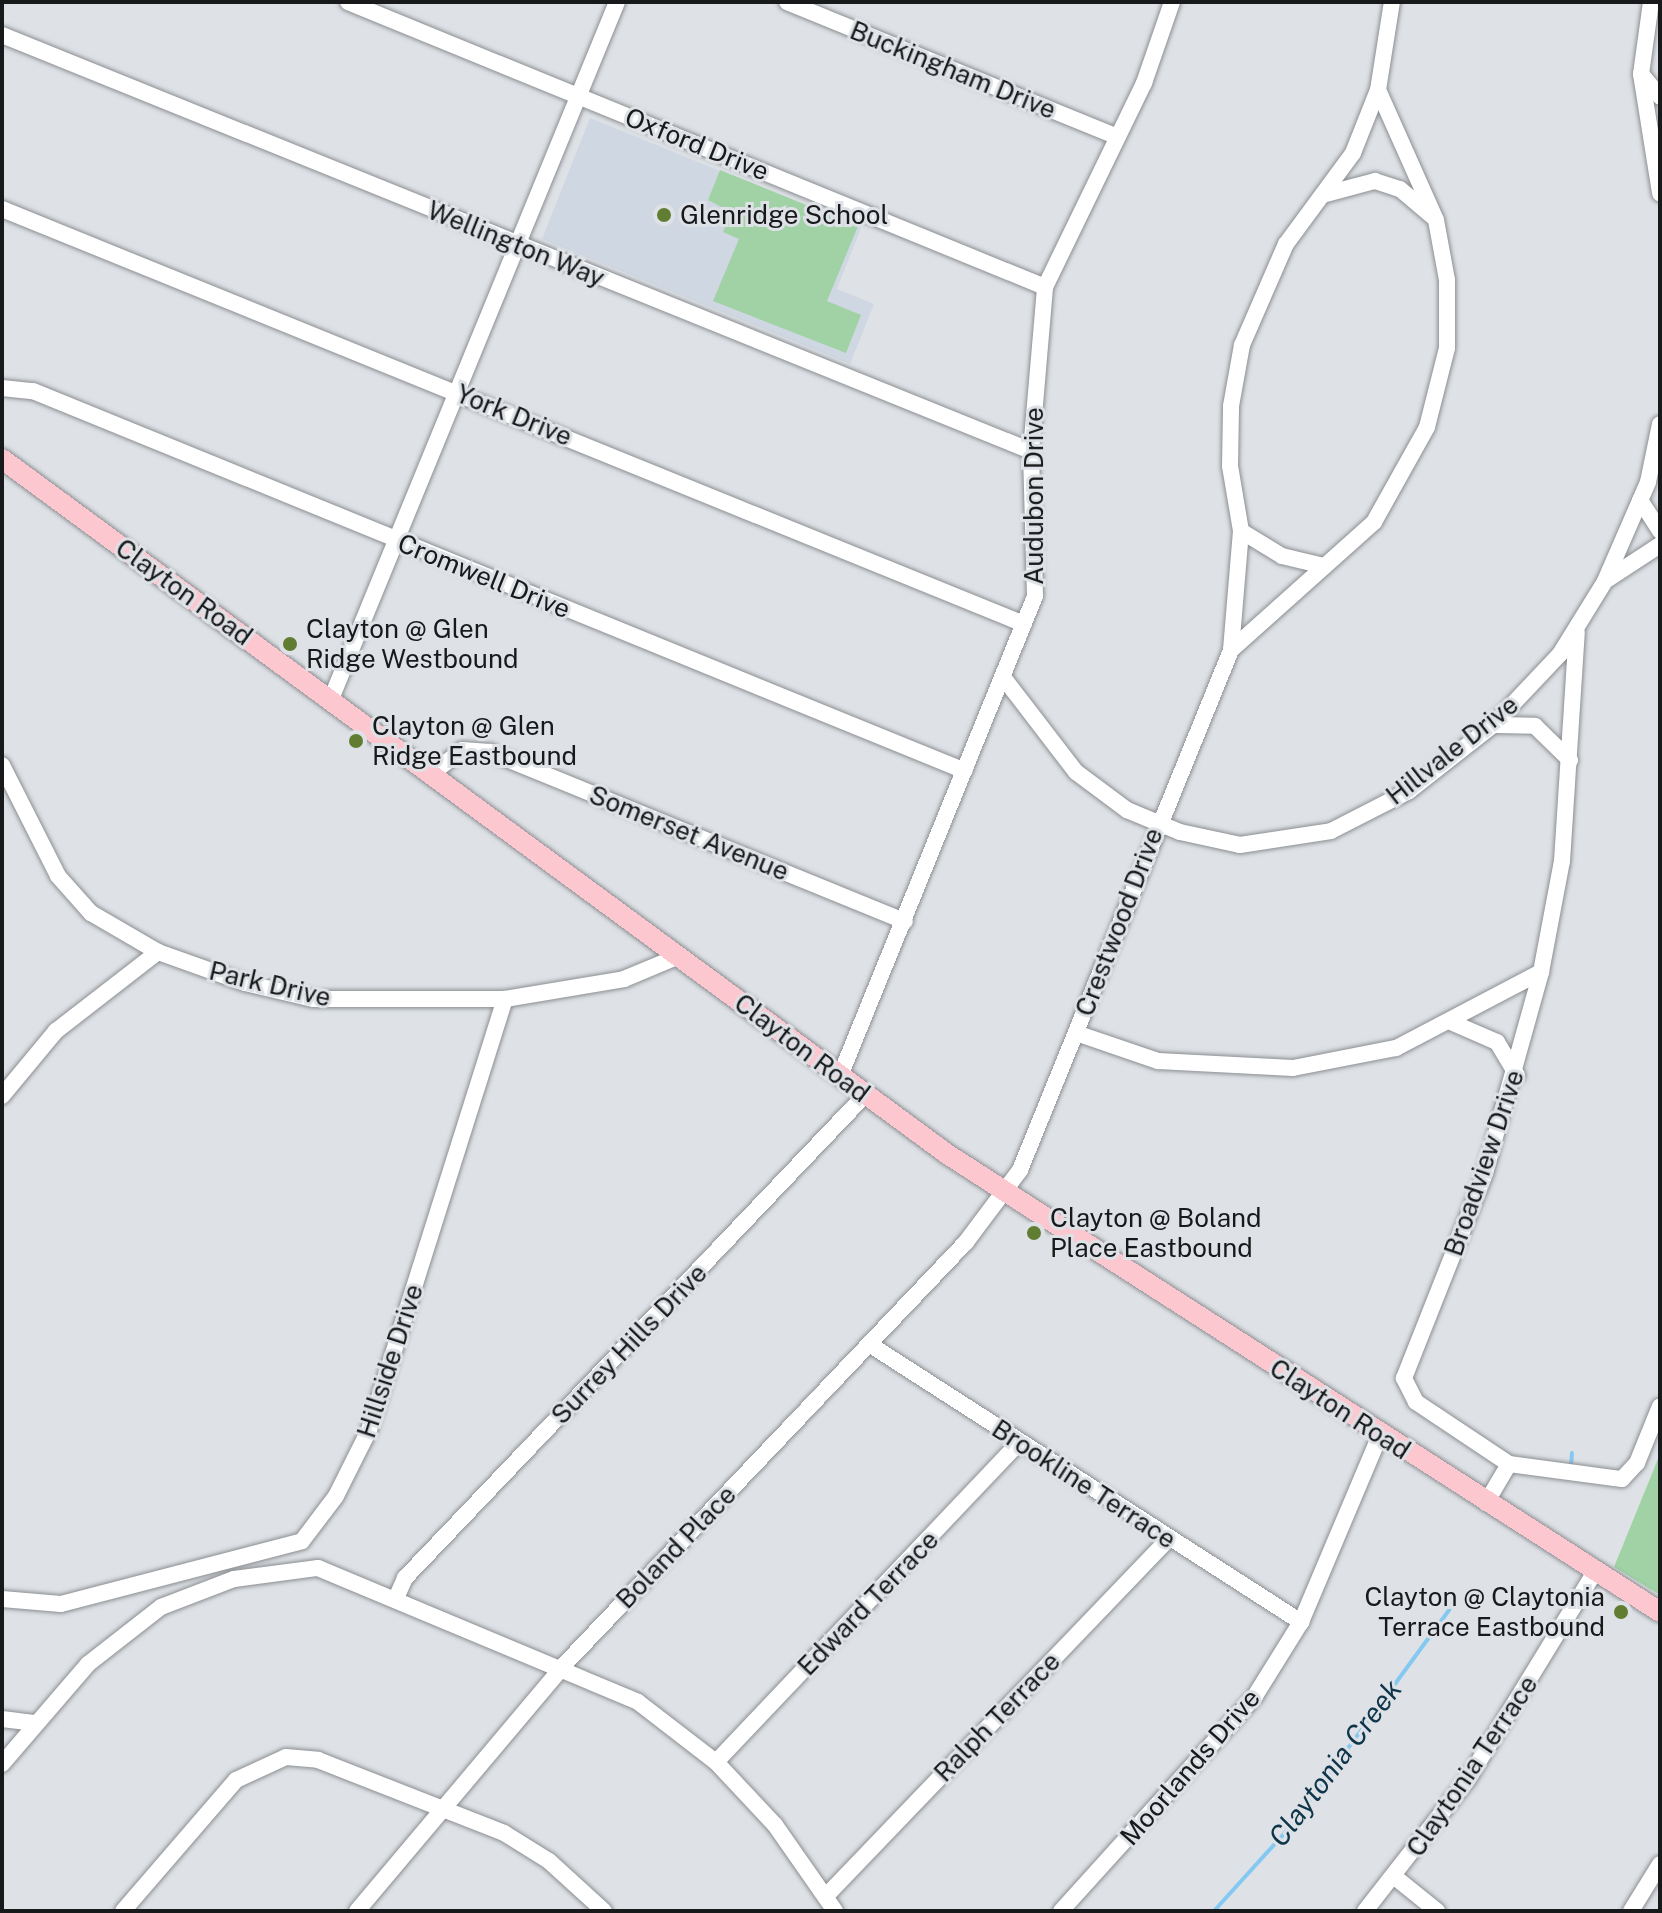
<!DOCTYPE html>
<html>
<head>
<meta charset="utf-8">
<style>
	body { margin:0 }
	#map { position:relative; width:1662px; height:1913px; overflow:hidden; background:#dee2e6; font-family:"Public Sans",sans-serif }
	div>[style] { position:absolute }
	.built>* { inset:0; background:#cfd7e2 }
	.green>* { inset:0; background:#a0d2a5 }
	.stream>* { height:4px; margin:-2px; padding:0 2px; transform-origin:2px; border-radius:2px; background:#85c9f3 }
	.roads { filter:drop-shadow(0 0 2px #8b8e92) drop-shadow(0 0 2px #8b8e92) }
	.minor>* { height:16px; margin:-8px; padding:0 8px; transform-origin:8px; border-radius:8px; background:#fff }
	.major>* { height:20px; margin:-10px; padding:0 10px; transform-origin:10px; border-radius:10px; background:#fdc7d0 }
	.dots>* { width:22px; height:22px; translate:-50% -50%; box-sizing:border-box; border:4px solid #dee2e6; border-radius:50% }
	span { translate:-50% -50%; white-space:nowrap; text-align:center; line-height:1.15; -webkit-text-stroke:6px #dee2e6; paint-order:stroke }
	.street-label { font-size:26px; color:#18191b }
	.poi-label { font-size:26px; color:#18191b }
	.left { translate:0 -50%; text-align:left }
	.right { translate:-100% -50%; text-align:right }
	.water-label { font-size:28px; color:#0e354a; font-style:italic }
	.frame { position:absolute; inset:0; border:4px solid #18191b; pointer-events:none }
</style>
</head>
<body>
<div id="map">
	<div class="built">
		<i style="clip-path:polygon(590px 118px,861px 228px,837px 289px,874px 304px,850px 364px,542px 239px)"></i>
	</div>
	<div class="green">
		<i style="clip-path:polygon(720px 170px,858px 226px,827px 301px,861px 315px,846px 353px,713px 301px,739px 239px,723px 232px,731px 212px,708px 200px)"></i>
		<i style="clip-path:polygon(1660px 1454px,1660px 1595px,1614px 1567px)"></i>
	</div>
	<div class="stream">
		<i style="left:1571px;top:1467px;width:14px;rotate:-86deg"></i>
		<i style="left:1214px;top:1911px;width:115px;rotate:-47.8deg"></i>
		<i style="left:1291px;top:1826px;width:268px;rotate:-53.8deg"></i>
	</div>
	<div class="roads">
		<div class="minor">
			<i style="left:348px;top:2px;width:753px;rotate:22.24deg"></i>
			<i style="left:787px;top:2px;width:357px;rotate:22.2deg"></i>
			<i style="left:1651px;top:2px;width:73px;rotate:97.9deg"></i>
			<i style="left:1641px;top:74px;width:121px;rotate:80.9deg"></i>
			<i style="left:2px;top:35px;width:1110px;rotate:22.01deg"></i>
			<i style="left:1641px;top:74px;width:30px;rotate:50deg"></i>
			<i style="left:1326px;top:194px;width:51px;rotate:-14.9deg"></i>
			<i style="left:1375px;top:181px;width:26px;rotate:18deg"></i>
			<i style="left:1400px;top:189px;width:42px;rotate:40.2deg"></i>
			<i style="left:2px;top:209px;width:1103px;rotate:22.1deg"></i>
			<i style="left:2px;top:388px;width:31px;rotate:6deg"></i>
			<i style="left:33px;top:391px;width:1006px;rotate:22.18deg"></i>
			<i style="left:1640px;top:500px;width:37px;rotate:57deg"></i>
			<i style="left:1241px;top:531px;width:48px;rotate:31.4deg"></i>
			<i style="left:1282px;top:556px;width:43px;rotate:13.4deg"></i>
			<i style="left:1608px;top:579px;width:62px;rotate:-33.2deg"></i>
			<i style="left:1231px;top:650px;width:192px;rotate:-41.8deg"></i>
			<i style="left:1374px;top:522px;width:109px;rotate:-60.8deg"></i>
			<i style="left:1427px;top:427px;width:81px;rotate:-75.8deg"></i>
			<i style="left:1447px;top:348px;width:68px;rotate:-90deg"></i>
			<i style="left:1447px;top:280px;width:61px;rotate:-100.4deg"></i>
			<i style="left:1436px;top:220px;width:142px;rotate:-114deg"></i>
			<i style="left:1003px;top:677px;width:120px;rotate:52.5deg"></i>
			<i style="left:1076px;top:772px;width:64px;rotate:36.7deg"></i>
			<i style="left:1127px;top:810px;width:57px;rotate:22.5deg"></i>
			<i style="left:1180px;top:832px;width:61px;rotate:12.2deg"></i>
			<i style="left:1240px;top:845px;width:92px;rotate:-8.7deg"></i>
			<i style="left:1331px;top:831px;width:88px;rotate:-27.1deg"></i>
			<i style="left:1409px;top:791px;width:105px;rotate:-38.1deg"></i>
			<i style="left:1492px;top:726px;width:99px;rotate:-46.6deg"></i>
			<i style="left:1560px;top:654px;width:86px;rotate:-58.3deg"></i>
			<i style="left:1605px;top:581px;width:108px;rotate:-66.5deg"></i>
			<i style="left:1648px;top:482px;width:59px;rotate:-78.3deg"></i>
			<i style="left:331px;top:699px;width:753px;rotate:-67.69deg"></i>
			<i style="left:1496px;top:725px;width:39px;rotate:1deg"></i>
			<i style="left:1535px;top:726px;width:49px;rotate:44.2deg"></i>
			<i style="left:2px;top:765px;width:124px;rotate:63.2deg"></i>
			<i style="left:58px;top:876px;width:50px;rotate:48.3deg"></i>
			<i style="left:91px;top:913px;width:78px;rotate:30.2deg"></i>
			<i style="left:158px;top:952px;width:92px;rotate:19.6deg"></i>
			<i style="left:245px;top:983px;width:71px;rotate:13.1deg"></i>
			<i style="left:314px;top:999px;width:191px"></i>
			<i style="left:505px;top:999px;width:121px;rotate:-9.5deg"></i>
			<i style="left:624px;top:979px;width:60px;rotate:-22.7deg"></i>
			<i style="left:432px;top:773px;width:38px;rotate:-37deg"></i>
			<i style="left:462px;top:750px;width:28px;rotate:4deg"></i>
			<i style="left:490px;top:752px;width:448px;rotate:22.2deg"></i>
			<i style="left:1453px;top:1023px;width:48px;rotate:23.4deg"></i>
			<i style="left:1497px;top:1042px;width:39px;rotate:59deg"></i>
			<i style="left:1076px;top:1033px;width:87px;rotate:18.9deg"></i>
			<i style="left:1158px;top:1061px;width:135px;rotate:3deg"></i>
			<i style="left:1293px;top:1068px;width:105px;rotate:-11deg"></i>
			<i style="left:1396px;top:1048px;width:164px;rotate:-27.7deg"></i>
			<i style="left:840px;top:1076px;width:518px;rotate:-67.89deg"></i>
			<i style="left:1035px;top:596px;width:145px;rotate:-91.6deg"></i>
			<i style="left:1031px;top:451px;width:165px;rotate:-85.1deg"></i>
			<i style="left:1045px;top:287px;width:227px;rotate:-64.1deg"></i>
			<i style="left:1144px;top:83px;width:86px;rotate:-70.9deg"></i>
			<i style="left:2px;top:1096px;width:85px;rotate:-50.3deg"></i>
			<i style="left:56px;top:1031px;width:129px;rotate:-37.8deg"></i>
			<i style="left:869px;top:1344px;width:514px;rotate:32.76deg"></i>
			<i style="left:1509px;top:1464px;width:114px;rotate:7.6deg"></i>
			<i style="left:1622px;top:1479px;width:22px;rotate:-47deg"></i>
			<i style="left:1637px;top:1463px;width:61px;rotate:-68deg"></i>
			<i style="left:1486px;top:1503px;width:45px;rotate:-59.5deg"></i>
			<i style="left:1509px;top:1464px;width:112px;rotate:-146.3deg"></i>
			<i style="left:1416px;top:1402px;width:27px;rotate:-117deg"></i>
			<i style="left:1404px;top:1378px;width:220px;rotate:-68.4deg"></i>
			<i style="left:1485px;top:1173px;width:209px;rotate:-74.4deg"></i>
			<i style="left:1541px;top:972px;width:113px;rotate:-79.3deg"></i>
			<i style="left:1562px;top:861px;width:229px;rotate:-86.3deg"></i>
			<i style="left:397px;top:1596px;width:20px;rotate:-66deg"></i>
			<i style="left:405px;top:1578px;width:667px;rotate:-46.4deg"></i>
			<i style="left:2px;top:1599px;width:59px;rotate:4.8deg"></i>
			<i style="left:61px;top:1604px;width:249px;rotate:-14.6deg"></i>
			<i style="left:302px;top:1541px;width:56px;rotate:-52.9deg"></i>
			<i style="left:336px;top:1496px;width:74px;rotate:-63.4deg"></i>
			<i style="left:369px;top:1430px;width:452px;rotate:-72.5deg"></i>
			<i style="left:2px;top:1719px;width:34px;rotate:7deg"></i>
			<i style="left:716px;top:1762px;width:440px;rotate:-46.5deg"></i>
			<i style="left:2px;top:1764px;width:132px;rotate:-49.3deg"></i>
			<i style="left:88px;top:1664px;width:93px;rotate:-38deg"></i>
			<i style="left:161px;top:1607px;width:78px;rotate:-21deg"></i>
			<i style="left:234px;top:1579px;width:85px;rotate:-7.5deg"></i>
			<i style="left:318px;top:1568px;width:347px;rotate:22.7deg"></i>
			<i style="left:638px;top:1702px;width:98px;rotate:37.6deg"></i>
			<i style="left:716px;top:1762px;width:86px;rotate:46.9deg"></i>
			<i style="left:775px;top:1825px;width:105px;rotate:55.1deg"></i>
			<i style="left:1396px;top:1878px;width:53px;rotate:38.8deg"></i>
			<i style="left:827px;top:1895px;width:493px;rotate:-46.2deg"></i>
			<i style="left:123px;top:1911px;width:173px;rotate:-49.2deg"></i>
			<i style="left:236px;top:1780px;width:55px;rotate:-24.7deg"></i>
			<i style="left:286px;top:1757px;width:32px;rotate:5deg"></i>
			<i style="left:318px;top:1760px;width:200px;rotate:21.4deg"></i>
			<i style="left:504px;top:1833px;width:53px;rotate:31.9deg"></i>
			<i style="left:549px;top:1861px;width:74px;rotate:42.3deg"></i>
			<i style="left:357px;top:1911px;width:320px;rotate:-49.9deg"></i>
			<i style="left:563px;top:1666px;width:585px;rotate:-46.45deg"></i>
			<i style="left:966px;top:1242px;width:90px;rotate:-53.1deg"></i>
			<i style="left:1020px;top:1170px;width:561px;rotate:-67.91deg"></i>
			<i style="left:1231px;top:650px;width:119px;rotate:-85.2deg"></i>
			<i style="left:1241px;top:531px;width:66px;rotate:-99.6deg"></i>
			<i style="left:1230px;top:466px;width:60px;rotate:-89deg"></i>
			<i style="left:1231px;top:406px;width:62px;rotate:-79.8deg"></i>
			<i style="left:1242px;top:345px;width:110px;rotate:-66.5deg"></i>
			<i style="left:1286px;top:244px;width:113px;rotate:-53.6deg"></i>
			<i style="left:1353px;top:153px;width:68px;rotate:-68.4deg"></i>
			<i style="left:1378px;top:90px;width:89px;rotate:-81deg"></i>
			<i style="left:1061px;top:1911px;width:290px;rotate:-47.9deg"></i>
			<i style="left:1255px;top:1696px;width:87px;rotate:-58.1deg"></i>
			<i style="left:1301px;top:1622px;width:203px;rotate:-67.1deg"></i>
			<i style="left:1365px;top:1911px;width:167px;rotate:-52deg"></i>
			<i style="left:1468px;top:1779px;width:241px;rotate:-58.5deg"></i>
			<i style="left:1631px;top:1911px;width:55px;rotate:-58.3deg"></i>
		</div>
		<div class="major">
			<i style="left:2px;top:459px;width:1173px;rotate:36.33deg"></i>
			<i style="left:947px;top:1154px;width:847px;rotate:32.71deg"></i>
		</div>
	</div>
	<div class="dots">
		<i style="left:664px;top:215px;background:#617d32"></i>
		<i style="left:290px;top:644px;background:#617d32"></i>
		<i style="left:356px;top:741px;background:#617d32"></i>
		<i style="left:1034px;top:1233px;background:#617d32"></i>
		<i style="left:1621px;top:1612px;background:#617d32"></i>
	</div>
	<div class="street-label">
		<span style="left:953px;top:70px;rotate:22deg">Buckingham Drive</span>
		<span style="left:697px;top:144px;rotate:22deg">Oxford Drive</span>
		<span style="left:516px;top:244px;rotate:22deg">Wellington Way</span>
		<span style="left:514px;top:415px;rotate:22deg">York Drive</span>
		<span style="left:1034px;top:496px;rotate:-90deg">Audubon Drive</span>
		<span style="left:484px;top:576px;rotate:22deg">Cromwell Drive</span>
		<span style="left:184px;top:592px;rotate:36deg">Clayton Road</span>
		<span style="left:1452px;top:750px;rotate:-38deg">Hillvale Drive</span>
		<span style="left:689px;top:833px;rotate:22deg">Somerset Avenue</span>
		<span style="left:1119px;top:922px;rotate:-69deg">Crestwood Drive</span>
		<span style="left:270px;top:984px;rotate:13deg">Park Drive</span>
		<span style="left:802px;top:1048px;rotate:37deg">Clayton Road</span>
		<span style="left:1484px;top:1163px;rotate:-71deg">Broadview Drive</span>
		<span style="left:629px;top:1344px;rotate:-46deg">Surrey Hills Drive</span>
		<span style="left:390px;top:1361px;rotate:-72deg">Hillside Drive</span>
		<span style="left:1340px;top:1409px;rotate:33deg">Clayton Road</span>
		<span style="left:1084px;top:1484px;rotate:33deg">Brookline Terrace</span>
		<span style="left:676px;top:1547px;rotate:-46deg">Boland Place</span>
		<span style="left:868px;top:1603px;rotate:-46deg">Edward Terrace</span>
		<span style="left:997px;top:1717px;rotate:-46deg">Ralph Terrace</span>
		<span style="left:1472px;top:1766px;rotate:-56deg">Claytonia Terrace</span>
		<span style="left:1190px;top:1767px;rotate:-49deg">Moorlands Drive</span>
	</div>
	<div class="poi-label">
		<span class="left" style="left:680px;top:215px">Glenridge School</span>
		<span class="left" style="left:306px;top:644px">Clayton @ Glen<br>Ridge Westbound</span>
		<span class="left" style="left:372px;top:741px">Clayton @ Glen<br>Ridge Eastbound</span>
		<span class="left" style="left:1050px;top:1233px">Clayton @ Boland<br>Place Eastbound</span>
		<span class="right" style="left:1605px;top:1612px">Clayton @ Claytonia<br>Terrace Eastbound</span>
	</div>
	<div class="water-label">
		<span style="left:1335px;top:1763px;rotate:-53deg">Claytonia Creek</span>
	</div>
	<div class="frame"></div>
</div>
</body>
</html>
